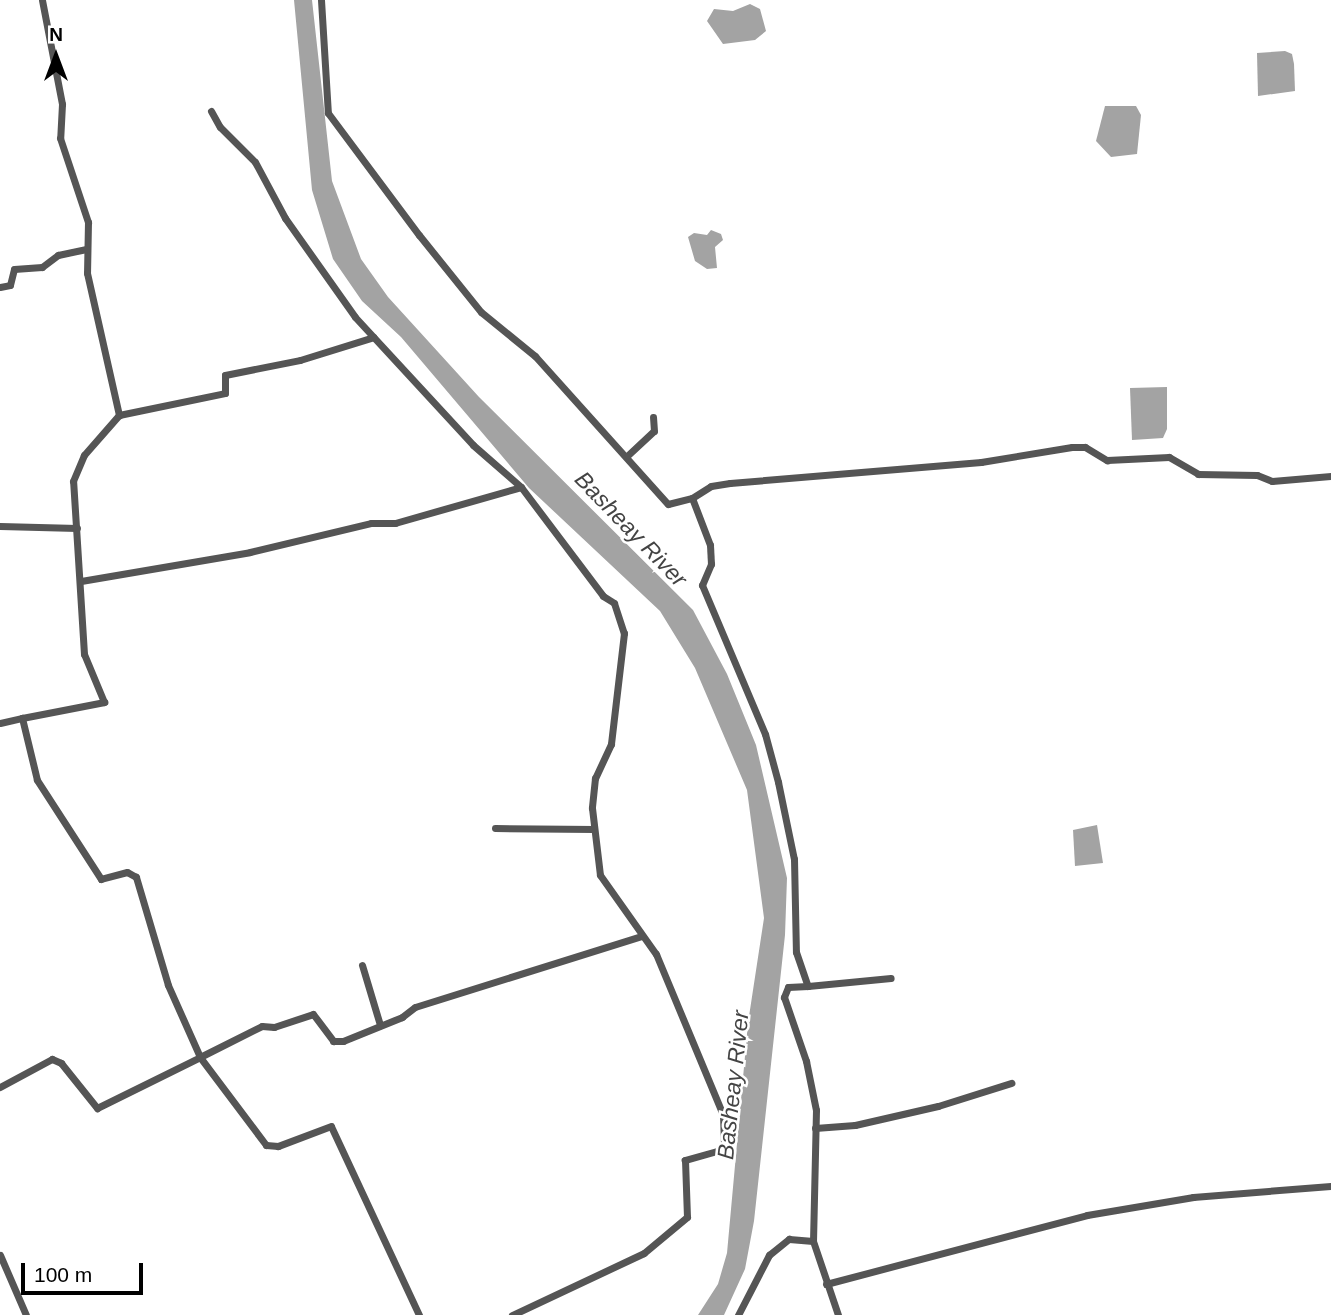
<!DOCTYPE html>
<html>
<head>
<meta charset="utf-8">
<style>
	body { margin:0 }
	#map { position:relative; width:1331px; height:1315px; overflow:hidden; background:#fff; font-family:Helvetica,sans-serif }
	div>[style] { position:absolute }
	.water>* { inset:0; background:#a3a3a3 }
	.street>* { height:7px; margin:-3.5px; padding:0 3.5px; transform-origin:3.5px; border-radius:3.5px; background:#555 }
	span { translate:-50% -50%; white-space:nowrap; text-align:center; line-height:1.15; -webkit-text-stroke:5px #fff; paint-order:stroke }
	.water-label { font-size:23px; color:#444; font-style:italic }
	.north { position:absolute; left:21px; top:21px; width:70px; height:70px; -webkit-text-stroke:5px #fff; paint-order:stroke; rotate:0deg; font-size:19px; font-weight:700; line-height:28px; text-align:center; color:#000 }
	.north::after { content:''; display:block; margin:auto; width:24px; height:32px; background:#000; clip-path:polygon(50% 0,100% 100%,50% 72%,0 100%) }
	.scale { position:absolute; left:21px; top:1263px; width:122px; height:32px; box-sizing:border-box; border:4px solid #000; border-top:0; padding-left:9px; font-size:21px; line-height:24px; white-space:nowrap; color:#000; -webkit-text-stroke:5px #fff; paint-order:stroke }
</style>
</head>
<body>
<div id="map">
	<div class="water">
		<i style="clip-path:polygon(294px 0,312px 0,332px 181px,361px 259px,388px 297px,479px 397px,693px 610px,727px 674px,756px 745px,787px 878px,785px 935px,754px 1221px,745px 1269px,724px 1315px,698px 1315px,718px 1284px,727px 1253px,748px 1023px,764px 918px,747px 790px,695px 668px,660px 611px,529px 488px,401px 337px,362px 301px,333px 259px,312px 190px)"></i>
		<i style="clip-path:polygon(750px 4px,760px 9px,766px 31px,755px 40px,723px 44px,707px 21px,714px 9px,733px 11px)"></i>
		<i style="clip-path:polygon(1285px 51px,1292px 54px,1294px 64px,1295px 91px,1258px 96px,1257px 53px)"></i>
		<i style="clip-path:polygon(1105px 106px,1136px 106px,1141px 115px,1137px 154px,1111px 157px,1096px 141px)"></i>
		<i style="clip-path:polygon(711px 230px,721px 234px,723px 240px,715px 247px,717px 268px,707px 269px,695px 261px,688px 237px,694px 233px,707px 235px)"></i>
		<i style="clip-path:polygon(1167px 387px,1167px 429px,1163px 438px,1132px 440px,1130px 388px)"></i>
		<i style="clip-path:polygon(1097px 825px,1103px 863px,1075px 866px,1073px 830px)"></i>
	</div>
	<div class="street">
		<i style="left:42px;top:0;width:106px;rotate:79.1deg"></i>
		<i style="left:62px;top:104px;width:34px;rotate:93deg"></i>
		<i style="left:60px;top:138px;width:89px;rotate:71.6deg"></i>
		<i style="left:88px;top:222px;width:51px;rotate:91.1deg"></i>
		<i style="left:87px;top:273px;width:146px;rotate:77.3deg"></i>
		<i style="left:119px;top:415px;width:108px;rotate:-11.7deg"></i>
		<i style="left:225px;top:393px;width:18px;rotate:-90deg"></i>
		<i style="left:225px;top:375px;width:76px;rotate:-11.3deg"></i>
		<i style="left:300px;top:360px;width:77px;rotate:-17.3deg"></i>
		<i style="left:321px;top:0;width:113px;rotate:86.5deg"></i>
		<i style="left:328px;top:113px;width:152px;rotate:53.3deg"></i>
		<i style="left:419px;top:235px;width:99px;rotate:51.2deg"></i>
		<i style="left:481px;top:312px;width:70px;rotate:39.2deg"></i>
		<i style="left:535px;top:356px;width:199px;rotate:48.1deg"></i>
		<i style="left:668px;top:504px;width:25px;rotate:-14deg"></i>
		<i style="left:692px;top:498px;width:50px;rotate:69deg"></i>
		<i style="left:710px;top:545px;width:19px;rotate:87deg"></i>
		<i style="left:711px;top:564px;width:23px;rotate:113deg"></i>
		<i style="left:702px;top:585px;width:162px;rotate:67.1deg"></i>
		<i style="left:765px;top:734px;width:50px;rotate:74.8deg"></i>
		<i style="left:778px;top:782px;width:79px;rotate:78.3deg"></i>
		<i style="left:794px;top:859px;width:93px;rotate:88.8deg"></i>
		<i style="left:796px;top:952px;width:36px;rotate:71deg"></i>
		<i style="left:808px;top:986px;width:83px;rotate:-5.5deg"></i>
		<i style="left:211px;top:111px;width:18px;rotate:61deg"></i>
		<i style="left:220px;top:127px;width:49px;rotate:45deg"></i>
		<i style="left:255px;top:162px;width:64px;rotate:61.8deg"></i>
		<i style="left:285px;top:218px;width:121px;rotate:54.7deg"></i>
		<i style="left:355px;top:317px;width:174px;rotate:47.3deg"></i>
		<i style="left:473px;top:445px;width:64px;rotate:41.2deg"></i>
		<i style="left:521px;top:487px;width:136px;rotate:53deg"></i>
		<i style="left:603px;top:596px;width:13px;rotate:32deg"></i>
		<i style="left:614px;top:603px;width:32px;rotate:72deg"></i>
		<i style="left:624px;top:633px;width:112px;rotate:96.7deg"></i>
		<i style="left:611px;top:744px;width:38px;rotate:115deg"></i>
		<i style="left:595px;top:778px;width:30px;rotate:96deg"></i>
		<i style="left:592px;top:808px;width:67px;rotate:83.2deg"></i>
		<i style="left:600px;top:875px;width:97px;rotate:54.7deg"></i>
		<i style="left:656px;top:954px;width:174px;rotate:67.4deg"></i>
		<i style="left:723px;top:1115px;width:34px;rotate:88deg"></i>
		<i style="left:724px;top:1149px;width:41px;rotate:164.2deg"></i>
		<i style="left:685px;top:1160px;width:57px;rotate:88deg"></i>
		<i style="left:687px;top:1217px;width:56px;rotate:140.1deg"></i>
		<i style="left:644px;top:1253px;width:146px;rotate:154.8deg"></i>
		<i style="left:0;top:287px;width:10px;rotate:-11deg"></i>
		<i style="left:10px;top:285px;width:16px;rotate:-76deg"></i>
		<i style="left:14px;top:269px;width:28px;rotate:-4deg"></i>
		<i style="left:42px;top:267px;width:20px;rotate:-37deg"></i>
		<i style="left:58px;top:255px;width:29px;rotate:-12deg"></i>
		<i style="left:628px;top:455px;width:35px;rotate:-43deg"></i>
		<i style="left:654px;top:431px;width:14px;rotate:-94deg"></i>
		<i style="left:692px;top:498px;width:22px;rotate:-32deg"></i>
		<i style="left:711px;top:486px;width:19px;rotate:-9deg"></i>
		<i style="left:730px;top:483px;width:252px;rotate:-4.8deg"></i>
		<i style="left:981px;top:462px;width:92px;rotate:-9.4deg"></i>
		<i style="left:1072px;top:447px;width:13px"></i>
		<i style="left:1085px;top:447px;width:26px;rotate:31deg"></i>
		<i style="left:1107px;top:460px;width:62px;rotate:-2.8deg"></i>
		<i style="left:1169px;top:457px;width:34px;rotate:30deg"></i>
		<i style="left:1198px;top:474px;width:59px;rotate:1deg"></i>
		<i style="left:1257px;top:475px;width:16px;rotate:22deg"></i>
		<i style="left:1272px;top:481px;width:59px;rotate:-4.8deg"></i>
		<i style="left:0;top:526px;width:77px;rotate:1.5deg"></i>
		<i style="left:81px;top:581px;width:171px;rotate:-9.7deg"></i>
		<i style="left:250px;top:552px;width:124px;rotate:-13.5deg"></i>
		<i style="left:371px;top:523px;width:24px"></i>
		<i style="left:395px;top:523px;width:131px;rotate:-15.9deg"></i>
		<i style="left:0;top:723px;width:23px;rotate:-13deg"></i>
		<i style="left:495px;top:828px;width:99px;rotate:0.6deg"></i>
		<i style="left:362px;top:965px;width:63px;rotate:73.3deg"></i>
		<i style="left:808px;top:986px;width:20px;rotate:177deg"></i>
		<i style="left:788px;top:987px;width:11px;rotate:112deg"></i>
		<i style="left:784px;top:997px;width:68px;rotate:71deg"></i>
		<i style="left:806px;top:1061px;width:50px;rotate:78.5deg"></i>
		<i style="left:816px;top:1110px;width:131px;rotate:91.3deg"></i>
		<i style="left:813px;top:1241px;width:78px;rotate:71.3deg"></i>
		<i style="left:0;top:1087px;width:59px;rotate:-28.3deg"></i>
		<i style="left:52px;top:1059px;width:10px;rotate:24deg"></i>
		<i style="left:61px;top:1063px;width:58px;rotate:51.3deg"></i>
		<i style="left:97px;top:1108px;width:115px;rotate:-26.3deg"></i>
		<i style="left:200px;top:1057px;width:79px;rotate:-114deg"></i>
		<i style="left:168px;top:985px;width:113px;rotate:-106.5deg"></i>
		<i style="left:136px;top:877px;width:10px;rotate:-151deg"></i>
		<i style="left:127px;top:872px;width:27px;rotate:165deg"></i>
		<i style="left:101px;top:879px;width:118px;rotate:-122.9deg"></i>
		<i style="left:37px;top:780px;width:64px;rotate:-103.6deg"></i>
		<i style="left:22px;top:718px;width:84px;rotate:-11deg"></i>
		<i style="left:104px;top:702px;width:52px;rotate:-112.6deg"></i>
		<i style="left:84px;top:654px;width:173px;rotate:-93.6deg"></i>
		<i style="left:73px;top:481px;width:28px;rotate:-67deg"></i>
		<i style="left:84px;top:455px;width:53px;rotate:-48.8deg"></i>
		<i style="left:815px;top:1128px;width:40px;rotate:-4.3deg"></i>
		<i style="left:855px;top:1125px;width:85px;rotate:-12.9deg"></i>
		<i style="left:938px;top:1106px;width:77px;rotate:-17.5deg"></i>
		<i style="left:0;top:1255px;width:65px;rotate:66.6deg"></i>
		<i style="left:826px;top:1284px;width:270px;rotate:-14.8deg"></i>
		<i style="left:1087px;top:1215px;width:108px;rotate:-9.6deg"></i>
		<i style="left:1193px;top:1197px;width:138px;rotate:-4.6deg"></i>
		<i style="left:419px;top:1315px;width:208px;rotate:-115deg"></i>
		<i style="left:331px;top:1126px;width:57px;rotate:159.3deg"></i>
		<i style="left:278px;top:1146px;width:12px;rotate:-175deg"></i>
		<i style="left:266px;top:1145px;width:110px;rotate:-126.9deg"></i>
		<i style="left:200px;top:1057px;width:69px;rotate:-26.6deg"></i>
		<i style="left:262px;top:1026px;width:12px;rotate:5deg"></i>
		<i style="left:274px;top:1027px;width:41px;rotate:-18.4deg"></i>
		<i style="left:313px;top:1014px;width:34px;rotate:53deg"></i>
		<i style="left:333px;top:1041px;width:10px"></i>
		<i style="left:343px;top:1041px;width:64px;rotate:-22.1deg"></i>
		<i style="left:402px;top:1017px;width:16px;rotate:-38deg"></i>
		<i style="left:415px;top:1007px;width:237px;rotate:-17.4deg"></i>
		<i style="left:738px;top:1315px;width:68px;rotate:-62.7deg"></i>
		<i style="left:769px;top:1255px;width:26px;rotate:-39deg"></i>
		<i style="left:789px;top:1239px;width:24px;rotate:5deg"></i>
	</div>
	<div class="water-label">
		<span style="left:631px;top:529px;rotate:46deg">Basheay River</span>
		<span style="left:733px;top:1085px;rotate:-84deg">Basheay River</span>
	</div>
	<div class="north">N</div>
	<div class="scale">100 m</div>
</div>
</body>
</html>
